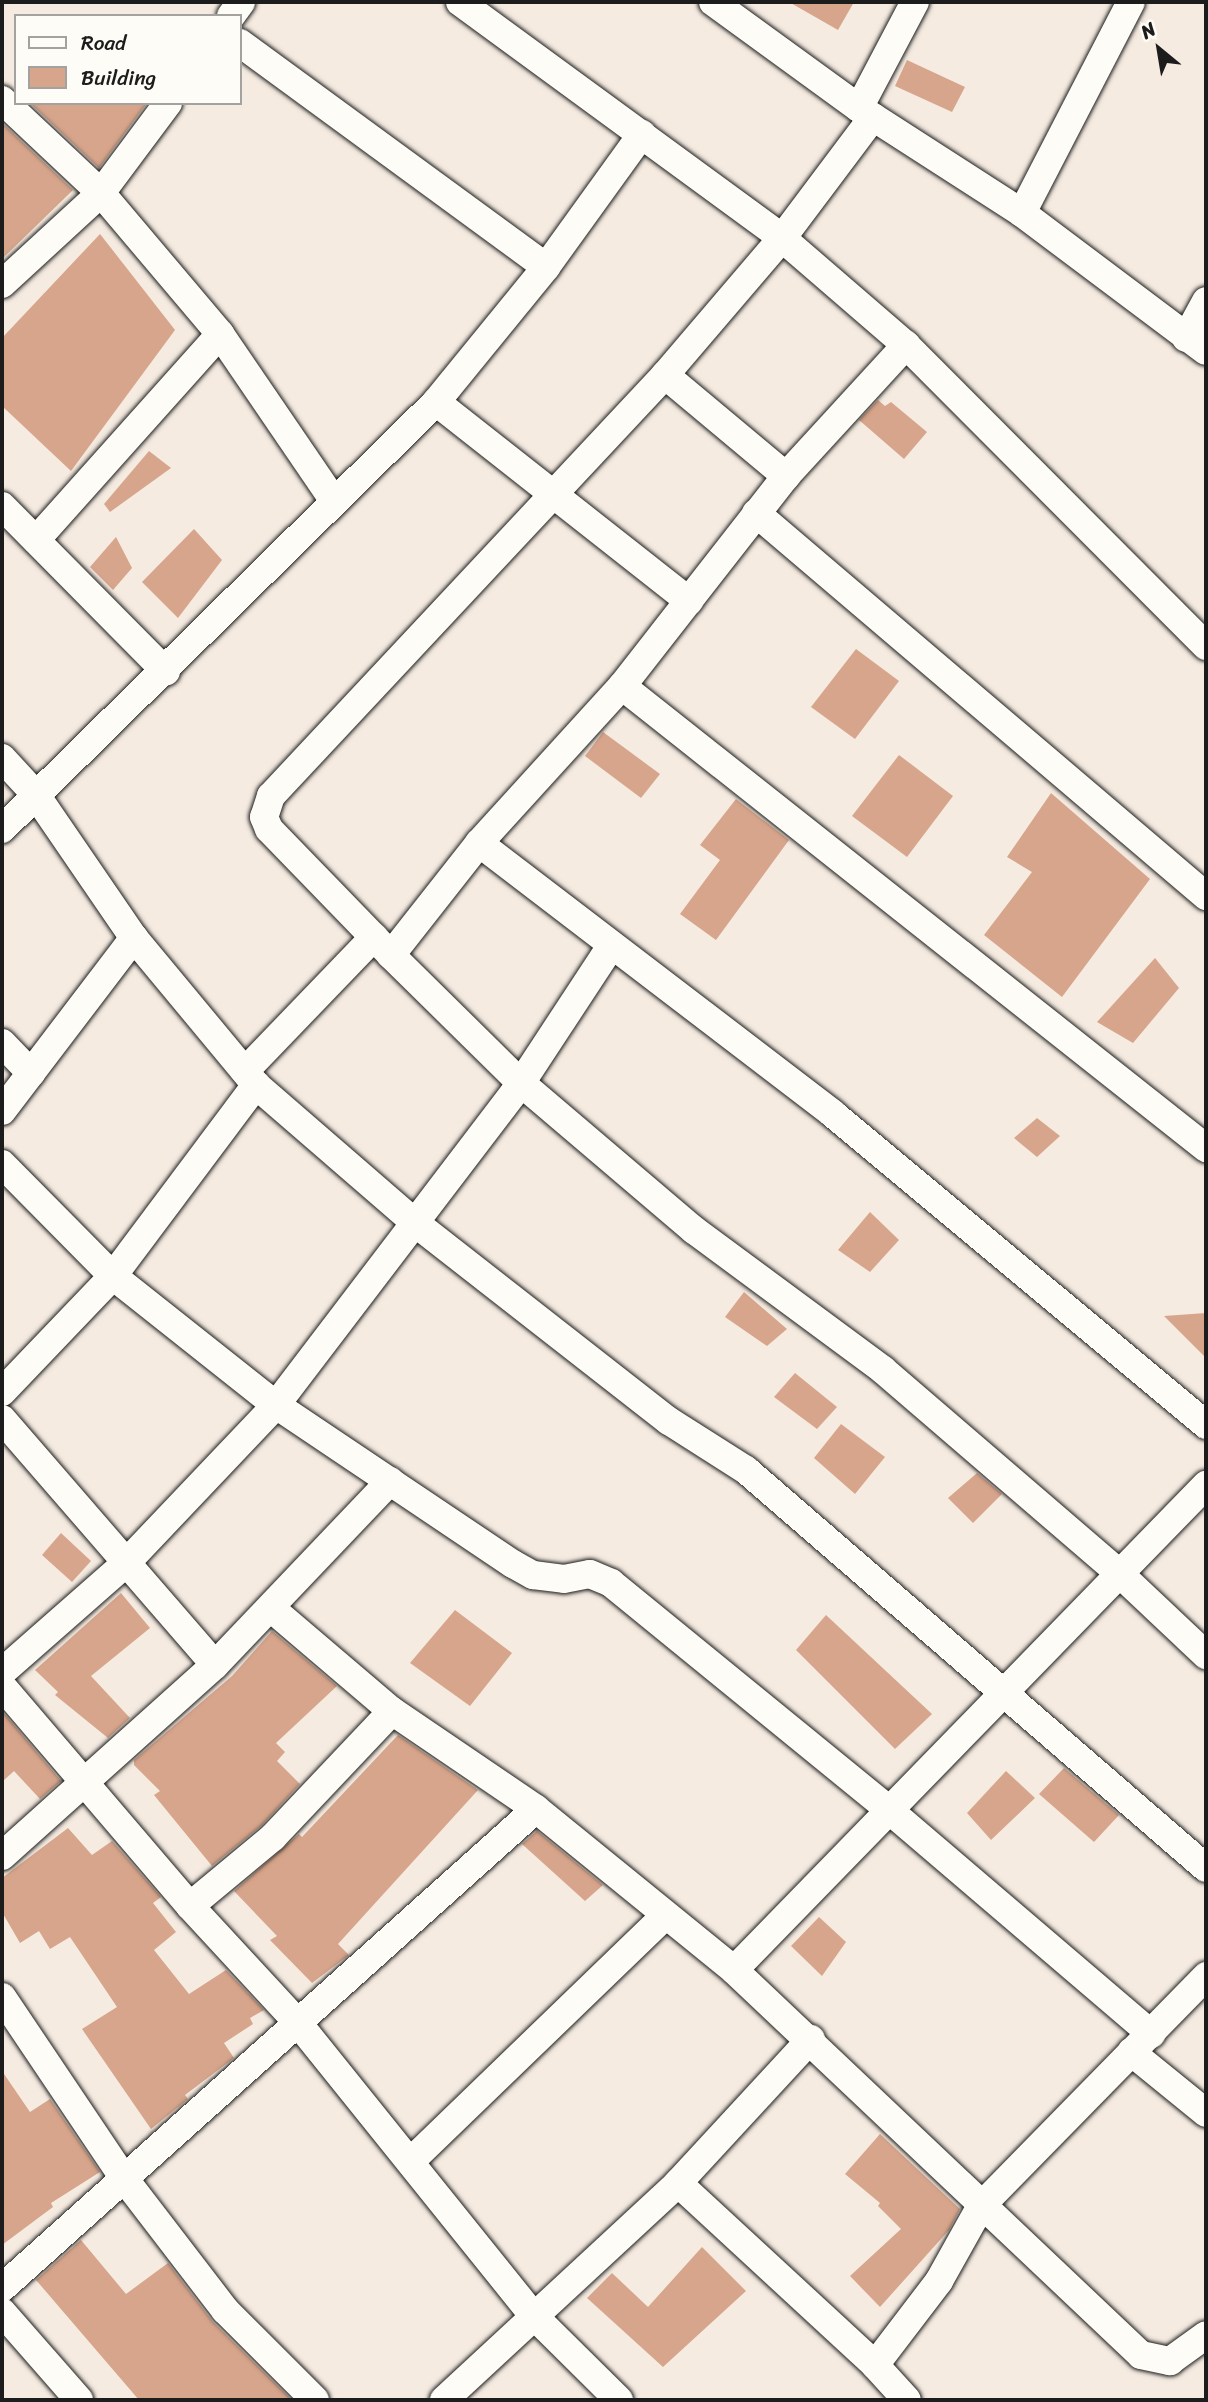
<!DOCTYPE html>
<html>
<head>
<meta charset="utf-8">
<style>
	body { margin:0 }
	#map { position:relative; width:1208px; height:2402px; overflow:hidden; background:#f5ebe1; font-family:Sriracha,sans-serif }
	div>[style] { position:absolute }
	.building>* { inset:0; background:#d7a58b }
	.roads { filter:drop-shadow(0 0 2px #1c1c1c) drop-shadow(0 0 2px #1c1c1c) }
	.minor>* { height:28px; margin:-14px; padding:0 14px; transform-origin:14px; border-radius:14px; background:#fdfcf7 }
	span { translate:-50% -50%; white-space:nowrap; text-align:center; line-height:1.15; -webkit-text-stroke:6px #fdfcf7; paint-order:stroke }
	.frame { position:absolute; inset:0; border:4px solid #1c1c1c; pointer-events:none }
	.legend { position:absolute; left:14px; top:14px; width:228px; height:91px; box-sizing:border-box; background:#fdfcf7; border:2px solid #a3a29f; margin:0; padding:9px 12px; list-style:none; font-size:21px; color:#1c1c1c }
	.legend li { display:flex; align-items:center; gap:14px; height:35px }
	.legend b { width:35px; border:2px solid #a3a29f }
	.north { position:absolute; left:1124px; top:14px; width:70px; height:70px; -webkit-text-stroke:5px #fdfcf7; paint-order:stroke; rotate:330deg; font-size:19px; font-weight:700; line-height:28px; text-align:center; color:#1c1c1c }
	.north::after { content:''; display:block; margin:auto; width:24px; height:32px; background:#1c1c1c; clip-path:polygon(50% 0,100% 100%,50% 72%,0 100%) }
</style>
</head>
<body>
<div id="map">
	<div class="building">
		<i style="clip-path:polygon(789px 2px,854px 2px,838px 30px)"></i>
		<i style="clip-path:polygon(907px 60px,965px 87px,952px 112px,895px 86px)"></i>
		<i style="clip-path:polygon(30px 103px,147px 103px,99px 168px)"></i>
		<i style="clip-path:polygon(2px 123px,73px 190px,2px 259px)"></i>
		<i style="clip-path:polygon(100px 234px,175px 330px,71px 471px,2px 406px,2px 338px)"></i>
		<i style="clip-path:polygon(878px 400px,885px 406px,891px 402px,927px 432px,904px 459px,859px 420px)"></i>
		<i style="clip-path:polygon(149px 451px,171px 468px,110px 512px,104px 504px)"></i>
		<i style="clip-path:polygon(194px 529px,222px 560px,178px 618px,142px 582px)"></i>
		<i style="clip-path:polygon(116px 537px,132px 568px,113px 590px,90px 567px)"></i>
		<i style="clip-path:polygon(856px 649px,899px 681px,855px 739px,811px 707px)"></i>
		<i style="clip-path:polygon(603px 732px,660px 774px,641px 798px,585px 756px)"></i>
		<i style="clip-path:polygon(899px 755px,953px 796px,907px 857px,852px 816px)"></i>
		<i style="clip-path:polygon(1051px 793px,1150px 879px,1062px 997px,984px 935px,1032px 872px,1007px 857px)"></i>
		<i style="clip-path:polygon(736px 799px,789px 840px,716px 940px,680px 914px,720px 860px,700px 845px)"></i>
		<i style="clip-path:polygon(1155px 958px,1179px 988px,1133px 1043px,1097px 1022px)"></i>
		<i style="clip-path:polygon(1037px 1118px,1060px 1136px,1037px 1157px,1014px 1138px)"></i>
		<i style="clip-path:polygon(870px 1212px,899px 1240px,870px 1272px,838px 1250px)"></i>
		<i style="clip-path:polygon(744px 1292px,787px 1329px,767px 1346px,725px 1317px)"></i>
		<i style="clip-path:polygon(1206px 1313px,1206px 1358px,1164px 1316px)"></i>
		<i style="clip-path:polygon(795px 1373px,837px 1407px,817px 1429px,774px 1397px)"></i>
		<i style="clip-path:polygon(841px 1424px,885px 1457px,855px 1494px,814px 1458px)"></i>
		<i style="clip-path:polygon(977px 1473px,1002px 1494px,973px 1523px,948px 1498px)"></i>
		<i style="clip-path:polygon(61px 1533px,91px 1561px,72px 1582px,42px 1555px)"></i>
		<i style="clip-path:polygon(121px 1593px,150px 1628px,91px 1676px,130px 1718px,108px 1738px,55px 1695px,58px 1692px,35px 1670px)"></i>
		<i style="clip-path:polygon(455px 1610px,512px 1653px,470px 1706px,410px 1663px)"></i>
		<i style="clip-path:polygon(826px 1615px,932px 1714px,895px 1749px,796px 1650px)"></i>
		<i style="clip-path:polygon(272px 1631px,337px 1686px,276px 1743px,285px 1752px,277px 1761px,300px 1784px,262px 1825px,212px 1866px,154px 1795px,160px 1791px,134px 1765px,134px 1760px,232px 1676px)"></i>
		<i style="clip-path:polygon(2px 1711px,61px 1781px,40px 1799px,14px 1771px,2px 1782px)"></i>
		<i style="clip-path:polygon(398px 1735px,478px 1790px,338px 1944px,349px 1955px,312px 1983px,270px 1940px,277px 1936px,234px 1891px,299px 1834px,302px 1837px)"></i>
		<i style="clip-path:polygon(1064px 1768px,1119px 1815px,1094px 1842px,1039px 1794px)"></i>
		<i style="clip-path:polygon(1006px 1771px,1035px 1798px,991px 1840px,967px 1813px)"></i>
		<i style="clip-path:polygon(68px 1828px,92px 1855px,112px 1841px,161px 1897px,153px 1903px,176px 1932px,154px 1950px,189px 1994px,226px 1970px,264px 2010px,250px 2018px,253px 2024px,224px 2043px,234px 2058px,185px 2095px,188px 2099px,151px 2129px,82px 2029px,117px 2007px,70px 1937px,50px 1949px,39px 1931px,20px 1943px,2px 1912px,2px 1878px)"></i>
		<i style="clip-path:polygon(537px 1831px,603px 1885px,585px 1901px,522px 1844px)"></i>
		<i style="clip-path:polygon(819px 1917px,846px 1942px,822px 1976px,791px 1946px)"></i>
		<i style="clip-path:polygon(2px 2071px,30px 2112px,50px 2099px,100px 2172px,51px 2203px,53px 2207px,2px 2245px)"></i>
		<i style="clip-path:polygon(880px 2134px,960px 2209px,949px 2230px,880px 2307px,850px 2276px,901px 2229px,878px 2206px,880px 2203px,845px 2174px)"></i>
		<i style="clip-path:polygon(81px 2240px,126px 2294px,168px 2263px,213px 2322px,292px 2400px,139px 2400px,36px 2280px)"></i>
		<i style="clip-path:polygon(702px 2247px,746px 2291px,663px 2367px,587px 2298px,612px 2273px,648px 2307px)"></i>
	</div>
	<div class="roads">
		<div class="minor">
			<i style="left:460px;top:2px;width:399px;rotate:36.2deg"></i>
			<i style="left:782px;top:238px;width:164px;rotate:40.8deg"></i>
			<i style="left:906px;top:345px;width:425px;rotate:45.1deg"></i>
			<i style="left:713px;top:2px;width:180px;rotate:36deg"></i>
			<i style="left:859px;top:108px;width:194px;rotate:32.8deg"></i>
			<i style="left:1022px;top:213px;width:230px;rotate:36.9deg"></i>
			<i style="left:231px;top:16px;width:17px;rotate:-54deg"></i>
			<i style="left:240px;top:43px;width:379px;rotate:36.2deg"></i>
			<i style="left:2px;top:100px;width:136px;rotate:43.2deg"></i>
			<i style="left:101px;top:193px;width:185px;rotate:49.8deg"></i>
			<i style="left:220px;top:334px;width:202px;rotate:55.7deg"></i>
			<i style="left:859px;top:108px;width:120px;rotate:-62.2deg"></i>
			<i style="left:873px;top:117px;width:151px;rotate:126.9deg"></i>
			<i style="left:782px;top:238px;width:180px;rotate:130.5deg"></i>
			<i style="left:665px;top:375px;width:577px;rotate:133.1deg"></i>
			<i style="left:271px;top:796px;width:22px;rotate:108deg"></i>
			<i style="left:264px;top:817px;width:13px;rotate:67deg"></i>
			<i style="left:269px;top:829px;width:175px;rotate:45.9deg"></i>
			<i style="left:391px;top:955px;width:182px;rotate:44.6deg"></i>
			<i style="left:521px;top:1083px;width:227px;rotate:40.4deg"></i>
			<i style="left:694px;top:1230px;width:235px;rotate:36.5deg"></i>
			<i style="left:883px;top:1370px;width:314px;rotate:40.7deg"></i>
			<i style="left:1121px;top:1575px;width:117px;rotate:43.3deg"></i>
			<i style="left:1022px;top:213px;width:237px;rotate:-62.7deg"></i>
			<i style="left:2px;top:284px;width:134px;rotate:-42.6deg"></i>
			<i style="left:101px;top:193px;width:112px;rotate:-53.3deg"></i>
			<i style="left:1186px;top:338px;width:42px;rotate:-61.6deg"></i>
			<i style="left:665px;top:375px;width:158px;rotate:39.9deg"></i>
			<i style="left:436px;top:402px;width:322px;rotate:38.2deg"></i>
			<i style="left:2px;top:506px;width:233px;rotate:45.3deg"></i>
			<i style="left:756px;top:513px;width:591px;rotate:40.4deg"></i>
			<i style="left:36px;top:540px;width:276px;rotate:-48.2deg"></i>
			<i style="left:622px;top:686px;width:745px;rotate:38.35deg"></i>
			<i style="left:2px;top:758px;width:50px;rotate:47.4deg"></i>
			<i style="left:36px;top:795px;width:173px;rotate:55.6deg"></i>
			<i style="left:134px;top:938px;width:191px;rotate:50.3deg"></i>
			<i style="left:256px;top:1085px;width:209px;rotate:40.9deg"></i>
			<i style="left:414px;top:1222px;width:323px;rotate:38deg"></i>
			<i style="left:669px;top:1421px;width:91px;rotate:32.5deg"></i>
			<i style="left:746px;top:1470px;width:608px;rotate:40.87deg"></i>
			<i style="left:2px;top:829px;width:609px;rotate:-44.53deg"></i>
			<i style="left:436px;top:402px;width:174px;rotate:-50.8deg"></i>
			<i style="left:546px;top:267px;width:164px;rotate:-54.2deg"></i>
			<i style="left:479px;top:843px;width:446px;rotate:37.4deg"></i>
			<i style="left:833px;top:1114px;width:486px;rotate:39.8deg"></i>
			<i style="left:391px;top:955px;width:142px;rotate:-51.8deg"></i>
			<i style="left:479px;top:843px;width:212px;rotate:-47.7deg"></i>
			<i style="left:622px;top:686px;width:266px;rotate:-52deg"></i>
			<i style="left:786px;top:476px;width:178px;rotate:-47.5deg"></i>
			<i style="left:2px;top:1043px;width:42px;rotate:46deg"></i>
			<i style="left:245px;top:1071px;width:186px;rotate:-46.1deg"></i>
			<i style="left:2px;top:1111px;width:218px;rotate:-52.7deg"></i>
			<i style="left:2px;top:1164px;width:158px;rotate:45.3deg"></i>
			<i style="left:113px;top:1276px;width:208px;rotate:38.4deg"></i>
			<i style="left:276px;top:1405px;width:285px;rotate:33.9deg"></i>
			<i style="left:513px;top:1564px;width:23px;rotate:29deg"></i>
			<i style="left:533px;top:1575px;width:31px;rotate:7deg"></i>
			<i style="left:564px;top:1579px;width:26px;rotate:-11deg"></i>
			<i style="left:590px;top:1574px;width:23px;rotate:23deg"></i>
			<i style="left:611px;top:1583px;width:359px;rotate:39.2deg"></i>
			<i style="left:889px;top:1810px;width:345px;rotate:40.5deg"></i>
			<i style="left:2px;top:1392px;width:161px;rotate:-46.3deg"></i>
			<i style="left:113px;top:1276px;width:239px;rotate:-53.2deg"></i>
			<i style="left:2px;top:1419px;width:325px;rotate:49.1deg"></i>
			<i style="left:272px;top:1609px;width:157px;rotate:40.4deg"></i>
			<i style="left:392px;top:1711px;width:174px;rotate:34.2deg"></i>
			<i style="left:536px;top:1809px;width:255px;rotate:39.1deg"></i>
			<i style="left:734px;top:1970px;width:560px;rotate:43.41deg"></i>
			<i style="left:1141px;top:2355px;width:30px;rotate:12deg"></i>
			<i style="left:1170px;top:2361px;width:44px;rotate:-35.8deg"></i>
			<i style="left:2px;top:1672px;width:167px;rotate:-41.3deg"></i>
			<i style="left:127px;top:1562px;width:216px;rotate:-46.5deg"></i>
			<i style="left:276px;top:1405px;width:405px;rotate:-52.7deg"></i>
			<i style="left:521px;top:1083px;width:164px;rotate:-56.7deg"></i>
			<i style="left:2px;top:1686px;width:289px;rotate:49.5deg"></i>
			<i style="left:190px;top:1906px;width:159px;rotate:47.3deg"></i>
			<i style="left:298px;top:2023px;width:375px;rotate:51.2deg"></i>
			<i style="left:533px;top:2315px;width:121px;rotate:44.7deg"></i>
			<i style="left:2px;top:1856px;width:286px;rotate:-41.9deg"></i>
			<i style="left:215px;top:1665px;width:254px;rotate:-46.4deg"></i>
			<i style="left:190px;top:1906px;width:108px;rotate:-39.7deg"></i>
			<i style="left:273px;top:1837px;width:173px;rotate:-46.6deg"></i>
			<i style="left:734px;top:1970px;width:677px;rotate:-45.78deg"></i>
			<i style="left:2px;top:1997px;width:217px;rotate:56.1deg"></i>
			<i style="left:123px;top:2177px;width:168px;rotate:52.5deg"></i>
			<i style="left:225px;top:2310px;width:127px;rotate:45deg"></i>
			<i style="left:1131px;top:2052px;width:97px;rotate:39.1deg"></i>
			<i style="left:411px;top:2161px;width:354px;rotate:-44deg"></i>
			<i style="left:678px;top:2183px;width:268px;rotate:42.7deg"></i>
			<i style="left:875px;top:2365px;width:47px;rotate:47.6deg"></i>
			<i style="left:2px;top:2288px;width:717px;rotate:-41.89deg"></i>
			<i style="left:2px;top:2312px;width:117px;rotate:48.8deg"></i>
			<i style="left:875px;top:2365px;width:106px;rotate:-52.7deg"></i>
			<i style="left:939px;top:2281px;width:86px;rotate:-60.8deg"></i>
			<i style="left:981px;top:2206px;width:322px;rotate:-45.6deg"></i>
			<i style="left:444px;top:2400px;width:319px;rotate:-42.8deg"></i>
			<i style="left:678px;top:2183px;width:196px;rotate:-47.3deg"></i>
		</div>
	</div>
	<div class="frame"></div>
	<ul class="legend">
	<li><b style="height:9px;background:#fdfcf7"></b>Road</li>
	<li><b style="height:19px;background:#d7a58b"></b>Building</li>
	</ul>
	<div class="north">N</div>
</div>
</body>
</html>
